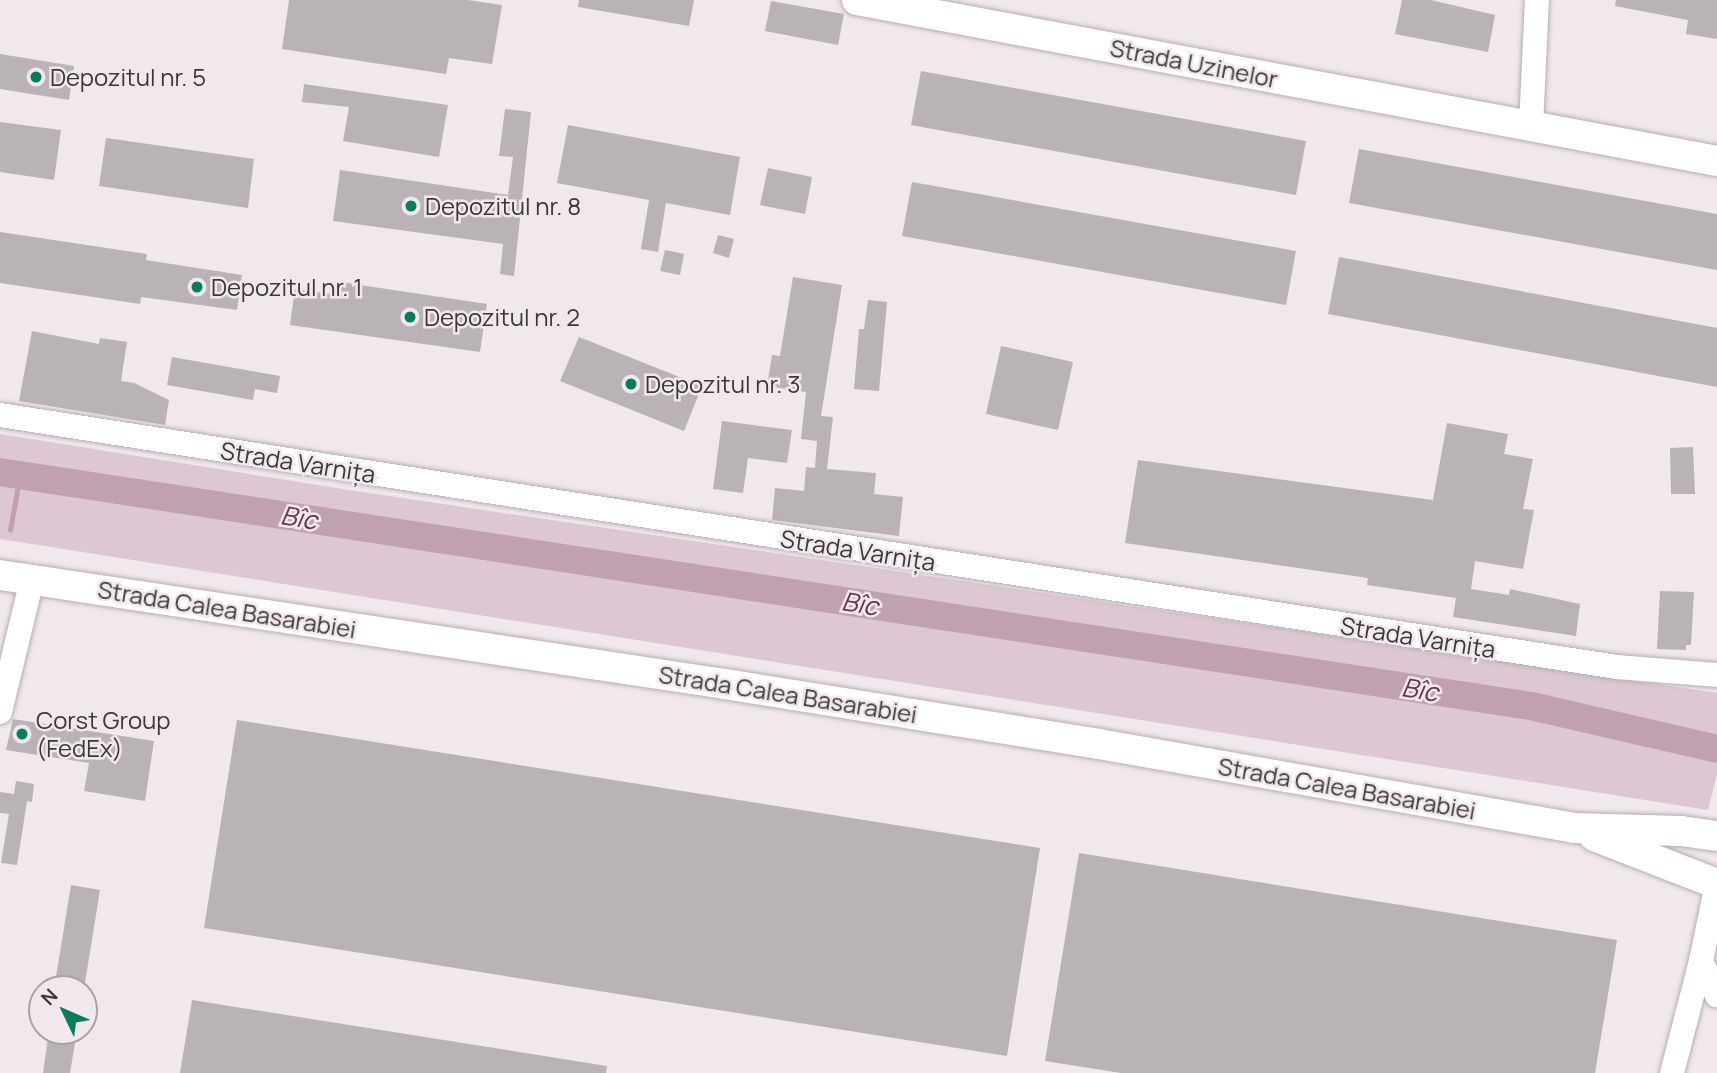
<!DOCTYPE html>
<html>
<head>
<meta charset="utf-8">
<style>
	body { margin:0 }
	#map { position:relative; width:1717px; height:1073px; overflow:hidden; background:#f0e8ec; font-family:Manrope,sans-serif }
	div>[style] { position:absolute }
	.green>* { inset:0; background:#dcc7d2 }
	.stream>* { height:4.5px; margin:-2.25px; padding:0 2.25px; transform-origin:2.25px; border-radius:2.25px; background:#bfa1b0 }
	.river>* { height:28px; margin:-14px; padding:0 14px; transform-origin:14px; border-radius:14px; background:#bfa1b0 }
	.building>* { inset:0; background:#b9b2b6 }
	.roads { filter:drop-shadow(0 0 2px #b5aeb2) drop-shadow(0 0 2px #b5aeb2) }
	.minor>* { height:24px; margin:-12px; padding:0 12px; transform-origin:12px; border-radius:12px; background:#fff }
	.major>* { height:30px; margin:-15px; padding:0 15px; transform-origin:15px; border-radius:15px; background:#fff }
	.dots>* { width:19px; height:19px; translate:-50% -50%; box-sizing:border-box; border:4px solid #f0e8ec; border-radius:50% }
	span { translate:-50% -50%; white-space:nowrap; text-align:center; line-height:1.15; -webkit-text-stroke:5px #f0e8ec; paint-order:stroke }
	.street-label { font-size:24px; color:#3b383a }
	.poi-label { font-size:24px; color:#3b383a }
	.left { translate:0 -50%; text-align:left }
	.water-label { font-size:26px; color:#633750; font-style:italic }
	.north { position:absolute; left:28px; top:975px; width:70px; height:70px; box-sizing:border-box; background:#f0e8ec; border:2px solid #a8a2a5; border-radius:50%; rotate:314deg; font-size:19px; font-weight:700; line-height:28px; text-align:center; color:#3b383a }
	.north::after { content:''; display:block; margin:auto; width:24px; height:32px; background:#077d5b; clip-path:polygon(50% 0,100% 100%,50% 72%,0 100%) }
</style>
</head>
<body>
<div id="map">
	<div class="green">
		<i style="clip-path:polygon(0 434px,349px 490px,1717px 693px,1717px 774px,1708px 810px,0 539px)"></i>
	</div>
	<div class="stream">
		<i style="left:10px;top:530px;width:56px;rotate:-79.7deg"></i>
	</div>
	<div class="river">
		<i style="left:0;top:472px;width:1549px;rotate:8.69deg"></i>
		<i style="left:1531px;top:706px;width:191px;rotate:13deg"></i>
	</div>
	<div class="building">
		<i style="clip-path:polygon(289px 0,468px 0,502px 5px,492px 64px,449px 58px,446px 74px,282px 49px)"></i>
		<i style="clip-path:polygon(579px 0,694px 0,689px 26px,578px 7px)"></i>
		<i style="clip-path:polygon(1402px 0,1431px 0,1495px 15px,1488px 52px,1395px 34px)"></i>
		<i style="clip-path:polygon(1616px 0,1717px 0,1717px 39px,1686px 34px,1688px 20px,1615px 6px)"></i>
		<i style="clip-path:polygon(771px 1px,844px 14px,838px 45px,765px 31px)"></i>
		<i style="clip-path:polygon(0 54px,74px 66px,69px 100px,0 89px)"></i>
		<i style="clip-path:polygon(921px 71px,1306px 141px,1296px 195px,911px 125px)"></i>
		<i style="clip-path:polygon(304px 84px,448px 105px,439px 157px,343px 141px,349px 107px,302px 102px)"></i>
		<i style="clip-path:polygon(505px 109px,531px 112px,514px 276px,500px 274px,503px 244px,333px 221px,340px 170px,508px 195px,513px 157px,499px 156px)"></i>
		<i style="clip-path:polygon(0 122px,61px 130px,54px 180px,0 172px)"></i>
		<i style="clip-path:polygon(568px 125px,740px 157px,730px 215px,666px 203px,658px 252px,641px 249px,649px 200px,557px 183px)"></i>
		<i style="clip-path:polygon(106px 138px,254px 159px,248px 208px,99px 186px)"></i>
		<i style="clip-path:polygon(1359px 149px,1717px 214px,1717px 270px,1349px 203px)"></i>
		<i style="clip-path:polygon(768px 168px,812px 177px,805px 214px,760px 205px)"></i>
		<i style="clip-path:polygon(912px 182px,1296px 251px,1286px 305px,902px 236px)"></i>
		<i style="clip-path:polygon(0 232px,147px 254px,146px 260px,242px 275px,237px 310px,141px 297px,140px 304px,0 283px)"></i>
		<i style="clip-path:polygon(718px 235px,734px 239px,729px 258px,713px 253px)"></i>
		<i style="clip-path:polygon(665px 250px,684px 254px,680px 275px,660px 271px)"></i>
		<i style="clip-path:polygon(1339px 257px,1717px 328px,1717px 387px,1328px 314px)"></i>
		<i style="clip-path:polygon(793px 277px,842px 285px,821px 416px,833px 417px,827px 469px,876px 473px,874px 494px,903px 497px,899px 536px,772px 520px,775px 488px,804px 491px,806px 467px,815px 468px,817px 441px,801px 439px,806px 392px,767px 386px,772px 355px,780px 356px)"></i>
		<i style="clip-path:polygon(340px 282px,487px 304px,480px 352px,290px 325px,295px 289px,338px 295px)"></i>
		<i style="clip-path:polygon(868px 300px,887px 302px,879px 391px,854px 389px,859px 329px,864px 329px)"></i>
		<i style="clip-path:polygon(32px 331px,99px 344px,100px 338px,127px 342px,121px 381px,134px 383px,169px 400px,165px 425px,19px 401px)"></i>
		<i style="clip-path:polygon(579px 337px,702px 386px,684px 431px,560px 381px)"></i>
		<i style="clip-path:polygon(1001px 346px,1073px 362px,1058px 430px,986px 414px)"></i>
		<i style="clip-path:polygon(172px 357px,280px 376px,277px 393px,255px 389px,253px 400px,167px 385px)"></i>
		<i style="clip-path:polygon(722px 421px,792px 430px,787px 463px,748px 458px,743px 493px,713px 489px)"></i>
		<i style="clip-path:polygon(1447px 423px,1508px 434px,1504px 454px,1533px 459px,1523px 509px,1534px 510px,1523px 569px,1475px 561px,1471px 589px,1509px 595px,1510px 589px,1580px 604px,1576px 636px,1453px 617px,1456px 598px,1367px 585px,1368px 578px,1125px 543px,1138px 460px,1433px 500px)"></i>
		<i style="clip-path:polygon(1693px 447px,1695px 494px,1671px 494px,1670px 448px)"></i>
		<i style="clip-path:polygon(1660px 591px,1694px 592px,1691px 645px,1686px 645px,1686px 650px,1657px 649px)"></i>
		<i style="clip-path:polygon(13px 719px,154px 741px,145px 801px,84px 791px,89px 763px,6px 750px)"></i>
		<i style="clip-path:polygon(237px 720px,1040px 848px,1007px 1056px,204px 928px)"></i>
		<i style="clip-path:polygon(16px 781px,34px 784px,32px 802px,27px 801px,17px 865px,1px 863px,9px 814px,0 813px,0 792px,14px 794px)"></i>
		<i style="clip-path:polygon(1079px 853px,1617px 940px,1595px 1073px,1121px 1073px,1045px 1061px)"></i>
		<i style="clip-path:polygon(71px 885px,100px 890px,84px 989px,54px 989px)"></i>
		<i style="clip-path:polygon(192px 1000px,607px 1066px,606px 1073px,180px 1073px)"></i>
		<i style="clip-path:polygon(49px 1031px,77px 1031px,70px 1073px,43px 1073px)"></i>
	</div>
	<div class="roads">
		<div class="minor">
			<i style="left:1531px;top:126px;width:126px;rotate:-87.3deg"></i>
			<i style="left:0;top:415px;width:1636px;rotate:8.86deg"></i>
			<i style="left:1616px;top:667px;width:101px;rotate:4.5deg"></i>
			<i style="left:0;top:712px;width:136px;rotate:-76.4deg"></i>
			<i style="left:1701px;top:961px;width:38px;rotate:65deg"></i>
			<i style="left:1672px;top:1073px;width:116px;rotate:-75.5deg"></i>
			<i style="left:1701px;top:961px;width:79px;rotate:-78.3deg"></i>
		</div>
		<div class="major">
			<i style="left:857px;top:0;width:875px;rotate:10.6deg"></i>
			<i style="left:0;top:575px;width:733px;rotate:8.55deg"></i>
			<i style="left:725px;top:684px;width:379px;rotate:9.1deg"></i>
			<i style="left:1099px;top:744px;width:482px;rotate:10deg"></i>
			<i style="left:1574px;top:828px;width:107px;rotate:1.6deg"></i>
			<i style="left:1681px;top:831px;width:36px;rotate:8deg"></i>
			<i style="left:1594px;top:836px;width:132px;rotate:21.3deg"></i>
		</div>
	</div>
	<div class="dots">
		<i style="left:36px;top:77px;background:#077d5b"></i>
		<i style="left:411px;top:206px;background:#077d5b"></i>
		<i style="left:197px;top:287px;background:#077d5b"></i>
		<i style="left:410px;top:317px;background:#077d5b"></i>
		<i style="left:631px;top:384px;background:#077d5b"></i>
		<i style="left:22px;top:734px;background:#077d5b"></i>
	</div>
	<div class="street-label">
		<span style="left:1194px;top:63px;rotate:11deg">Strada Uzinelor</span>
		<span style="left:298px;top:462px;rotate:9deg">Strada Varnița</span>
		<span style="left:858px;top:550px;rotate:9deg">Strada Varnița</span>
		<span style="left:227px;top:609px;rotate:9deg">Strada Calea Basarabiei</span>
		<span style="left:1418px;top:637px;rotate:9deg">Strada Varnița</span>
		<span style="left:788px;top:694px;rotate:9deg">Strada Calea Basarabiei</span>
		<span style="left:1347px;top:788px;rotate:10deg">Strada Calea Basarabiei</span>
	</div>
	<div class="poi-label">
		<span class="left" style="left:50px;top:77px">Depozitul nr. 5</span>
		<span class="left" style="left:425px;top:206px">Depozitul nr. 8</span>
		<span class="left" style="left:211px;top:287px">Depozitul nr. 1</span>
		<span class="left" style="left:424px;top:317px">Depozitul nr. 2</span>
		<span class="left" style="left:645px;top:384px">Depozitul nr. 3</span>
		<span class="left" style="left:36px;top:734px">Corst Group<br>(FedEx)</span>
	</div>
	<div class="water-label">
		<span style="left:299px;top:518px;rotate:9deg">Bîc</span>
		<span style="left:860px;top:604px;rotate:9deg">Bîc</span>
		<span style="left:1420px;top:690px;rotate:9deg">Bîc</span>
	</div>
	<div class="north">N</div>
</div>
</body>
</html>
